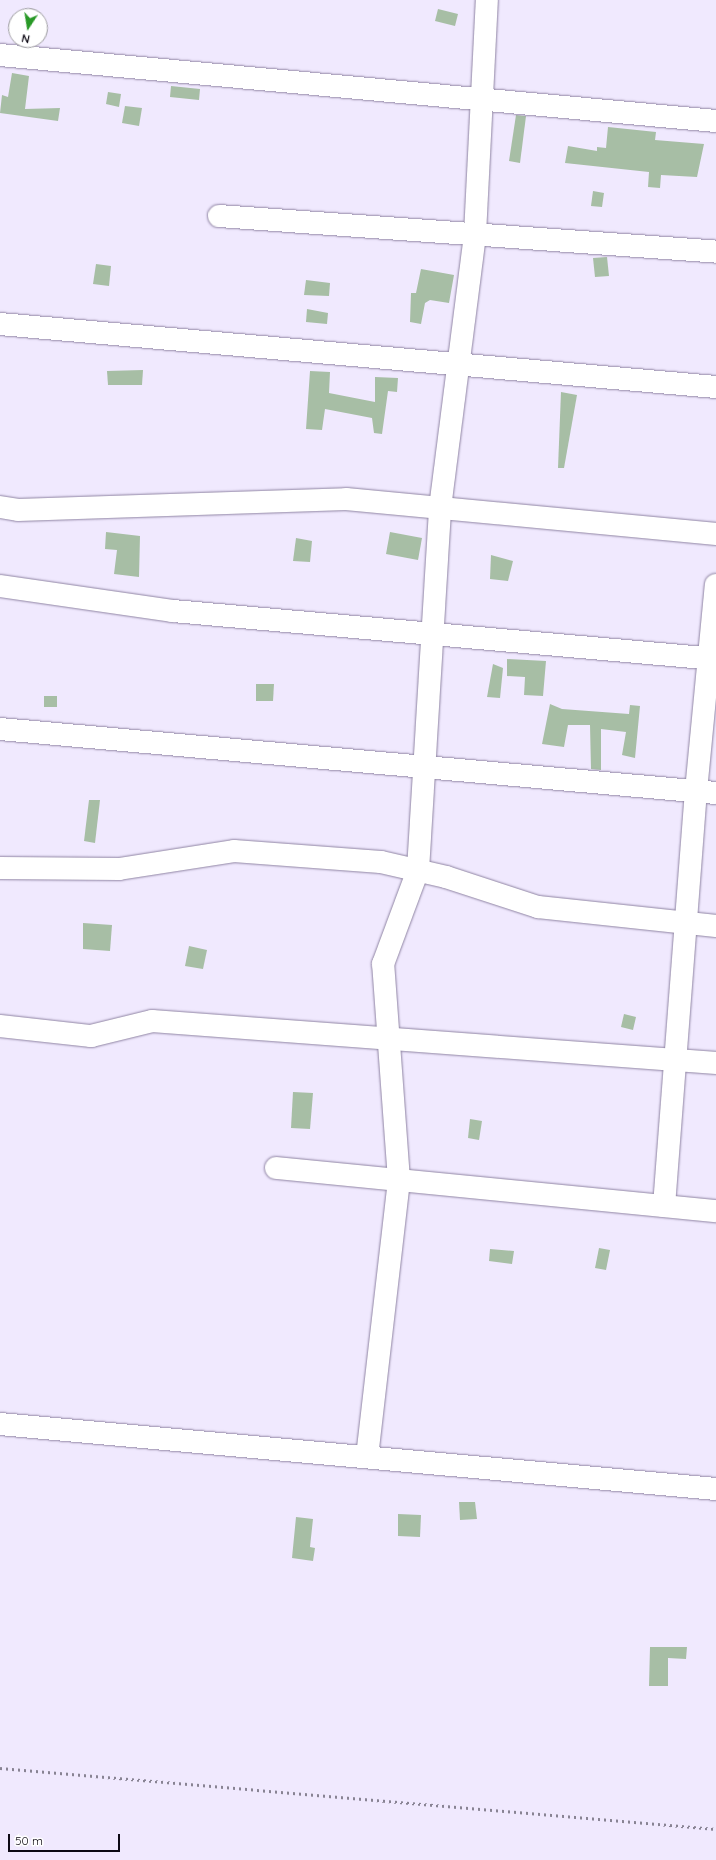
<!DOCTYPE html>
<html>
<head>
<meta charset="utf-8">
<style>
	body { margin:0 }
	#map { position:relative; width:716px; height:1860px; overflow:hidden; background:#f0e9fe; font-family:Quicksand,sans-serif }
	div>[style] { position:absolute }
	.building>* { inset:0; background:#a7bea5 }
	.roads { filter:drop-shadow(0 0 1px #8f84a3) drop-shadow(0 0 1px #8f84a3) }
	.minor>* { height:22px; margin:-11px; padding:0 11px; transform-origin:11px; border-radius:11px; background:#fff }
	.major>* { height:22px; margin:-11px; padding:0 11px; transform-origin:11px; border-radius:11px; background:#fff }
	.rail>* { height:3px; margin-top:-1.5px; transform-origin:0; background:repeating-linear-gradient(90deg,#888393 0 2px,transparent 0 6px) }
	span { translate:-50% -50%; white-space:nowrap; text-align:center; line-height:1.15; -webkit-text-stroke:3px #fff; paint-order:stroke }
	.north { position:absolute; left:8px; top:8px; width:40px; height:40px; box-sizing:border-box; background:#fff; border:1px solid #9e9da1; border-radius:50%; rotate:192deg; font-size:11px; font-weight:700; line-height:16px; text-align:center; color:#0d0914 }
	.north::after { content:''; display:block; margin:auto; width:14px; height:18px; background:#299927; clip-path:polygon(50% 0,100% 100%,50% 72%,0 100%) }
	.scale { position:absolute; left:8px; top:1834px; width:112px; height:18px; box-sizing:border-box; border:2px solid #0d0914; border-top:0; padding-left:5px; font-size:12px; line-height:14px; white-space:nowrap; color:#0d0914; -webkit-text-stroke:3px #fff; paint-order:stroke }
</style>
</head>
<body>
<div id="map">
	<div class="building">
		<i style="clip-path:polygon(438px 9px,458px 14px,455px 26px,435px 21px)"></i>
		<i style="clip-path:polygon(12px 73px,29px 76px,25px 109px,60px 108px,58px 121px,0 113px,2px 95px,8px 97px)"></i>
		<i style="clip-path:polygon(171px 86px,200px 89px,199px 100px,170px 97px)"></i>
		<i style="clip-path:polygon(108px 92px,121px 94px,119px 107px,106px 104px)"></i>
		<i style="clip-path:polygon(125px 106px,142px 108px,139px 126px,122px 123px)"></i>
		<i style="clip-path:polygon(516px 115px,526px 116px,520px 163px,509px 161px)"></i>
		<i style="clip-path:polygon(608px 127px,656px 132px,655px 140px,704px 144px,697px 177px,661px 175px,660px 188px,648px 187px,649px 172px,565px 163px,568px 146px,597px 151px,597px 147px,606px 148px)"></i>
		<i style="clip-path:polygon(593px 191px,604px 193px,602px 207px,591px 206px)"></i>
		<i style="clip-path:polygon(607px 257px,609px 276px,595px 277px,593px 258px)"></i>
		<i style="clip-path:polygon(96px 264px,111px 266px,109px 286px,93px 284px)"></i>
		<i style="clip-path:polygon(421px 269px,454px 275px,449px 303px,430px 300px,425px 303px,421px 324px,410px 322px,411px 293px,416px 293px)"></i>
		<i style="clip-path:polygon(306px 280px,330px 283px,329px 296px,304px 295px)"></i>
		<i style="clip-path:polygon(307px 309px,328px 313px,327px 324px,306px 322px)"></i>
		<i style="clip-path:polygon(143px 370px,142px 385px,108px 385px,107px 371px)"></i>
		<i style="clip-path:polygon(310px 371px,330px 372px,329px 393px,375px 402px,375px 377px,398px 378px,397px 392px,388px 391px,382px 434px,374px 433px,372px 418px,325px 409px,322px 430px,306px 429px)"></i>
		<i style="clip-path:polygon(561px 392px,577px 395px,564px 468px,558px 468px)"></i>
		<i style="clip-path:polygon(106px 532px,140px 536px,139px 577px,114px 574px,117px 550px,105px 549px)"></i>
		<i style="clip-path:polygon(390px 532px,422px 538px,418px 560px,386px 554px)"></i>
		<i style="clip-path:polygon(296px 538px,312px 541px,310px 562px,293px 561px)"></i>
		<i style="clip-path:polygon(491px 555px,513px 561px,508px 581px,490px 579px)"></i>
		<i style="clip-path:polygon(507px 659px,546px 661px,543px 696px,524px 695px,525px 677px,507px 676px)"></i>
		<i style="clip-path:polygon(493px 664px,503px 668px,500px 698px,487px 697px)"></i>
		<i style="clip-path:polygon(256px 684px,274px 684px,273px 701px,256px 701px)"></i>
		<i style="clip-path:polygon(44px 696px,57px 696px,57px 707px,44px 707px)"></i>
		<i style="clip-path:polygon(550px 704px,562px 709px,629px 714px,630px 705px,640px 706px,635px 758px,622px 755px,626px 732px,601px 729px,601px 770px,591px 769px,590px 725px,568px 725px,564px 747px,542px 744px)"></i>
		<i style="clip-path:polygon(89px 800px,100px 800px,95px 843px,84px 841px)"></i>
		<i style="clip-path:polygon(83px 923px,112px 925px,110px 951px,83px 949px)"></i>
		<i style="clip-path:polygon(189px 946px,207px 950px,203px 969px,185px 966px)"></i>
		<i style="clip-path:polygon(624px 1014px,636px 1017px,633px 1030px,621px 1027px)"></i>
		<i style="clip-path:polygon(293px 1092px,313px 1093px,310px 1129px,291px 1128px)"></i>
		<i style="clip-path:polygon(470px 1119px,482px 1121px,479px 1140px,468px 1138px)"></i>
		<i style="clip-path:polygon(599px 1248px,610px 1250px,606px 1270px,595px 1268px)"></i>
		<i style="clip-path:polygon(490px 1249px,514px 1251px,512px 1264px,489px 1261px)"></i>
		<i style="clip-path:polygon(459px 1502px,475px 1502px,477px 1519px,460px 1520px)"></i>
		<i style="clip-path:polygon(398px 1514px,421px 1515px,420px 1537px,398px 1536px)"></i>
		<i style="clip-path:polygon(296px 1517px,313px 1519px,310px 1547px,315px 1548px,313px 1561px,292px 1558px)"></i>
		<i style="clip-path:polygon(650px 1647px,687px 1647px,686px 1659px,668px 1658px,668px 1686px,649px 1686px)"></i>
	</div>
	<div class="roads">
		<div class="minor">
			<i style="left:0;top:55px;width:719px;rotate:5.27deg"></i>
			<i style="left:219px;top:216px;width:498px;rotate:4.1deg"></i>
			<i style="left:0;top:324px;width:719px;rotate:5.03deg"></i>
			<i style="left:0;top:507px;width:18px;rotate:9deg"></i>
			<i style="left:18px;top:510px;width:328px;rotate:-1.9deg"></i>
			<i style="left:346px;top:499px;width:372px;rotate:5.4deg"></i>
			<i style="left:0;top:729px;width:719px;rotate:5.11deg"></i>
			<i style="left:0;top:868px;width:119px;rotate:0.5deg"></i>
			<i style="left:119px;top:869px;width:116px;rotate:-8.9deg"></i>
			<i style="left:234px;top:851px;width:147px;rotate:4.3deg"></i>
			<i style="left:381px;top:862px;width:67px;rotate:13deg"></i>
			<i style="left:446px;top:877px;width:97px;rotate:18.1deg"></i>
			<i style="left:538px;top:907px;width:179px;rotate:6.1deg"></i>
			<i style="left:0;top:1026px;width:92px;rotate:6.3deg"></i>
			<i style="left:91px;top:1036px;width:63px;rotate:-13.8deg"></i>
			<i style="left:152px;top:1021px;width:566px;rotate:4.26deg"></i>
			<i style="left:276px;top:1168px;width:442px;rotate:5.6deg"></i>
			<i style="left:664px;top:1206px;width:416px;rotate:-85.6deg"></i>
			<i style="left:696px;top:791px;width:207px;rotate:-84.5deg"></i>
			<i style="left:0;top:1424px;width:719px;rotate:5.19deg"></i>
			<i style="left:367px;top:1457px;width:279px;rotate:-83.4deg"></i>
			<i style="left:399px;top:1180px;width:217px;rotate:-94.2deg"></i>
			<i style="left:383px;top:964px;width:100px;rotate:-69.6deg"></i>
			<i style="left:418px;top:870px;width:363px;rotate:-86.5deg"></i>
			<i style="left:440px;top:508px;width:276px;rotate:-82.7deg"></i>
			<i style="left:475px;top:234px;width:234px;rotate:-87.1deg"></i>
		</div>
		<div class="major">
			<i style="left:0;top:586px;width:175px;rotate:8.2deg"></i>
			<i style="left:173px;top:611px;width:545px;rotate:5.05deg"></i>
		</div>
	</div>
	<div class="rail">
		<i style="left:0;top:1768px;width:719px;rotate:4.87deg"></i>
	</div>
	<div class="north">N</div>
	<div class="scale">50 m</div>
</div>
</body>
</html>
